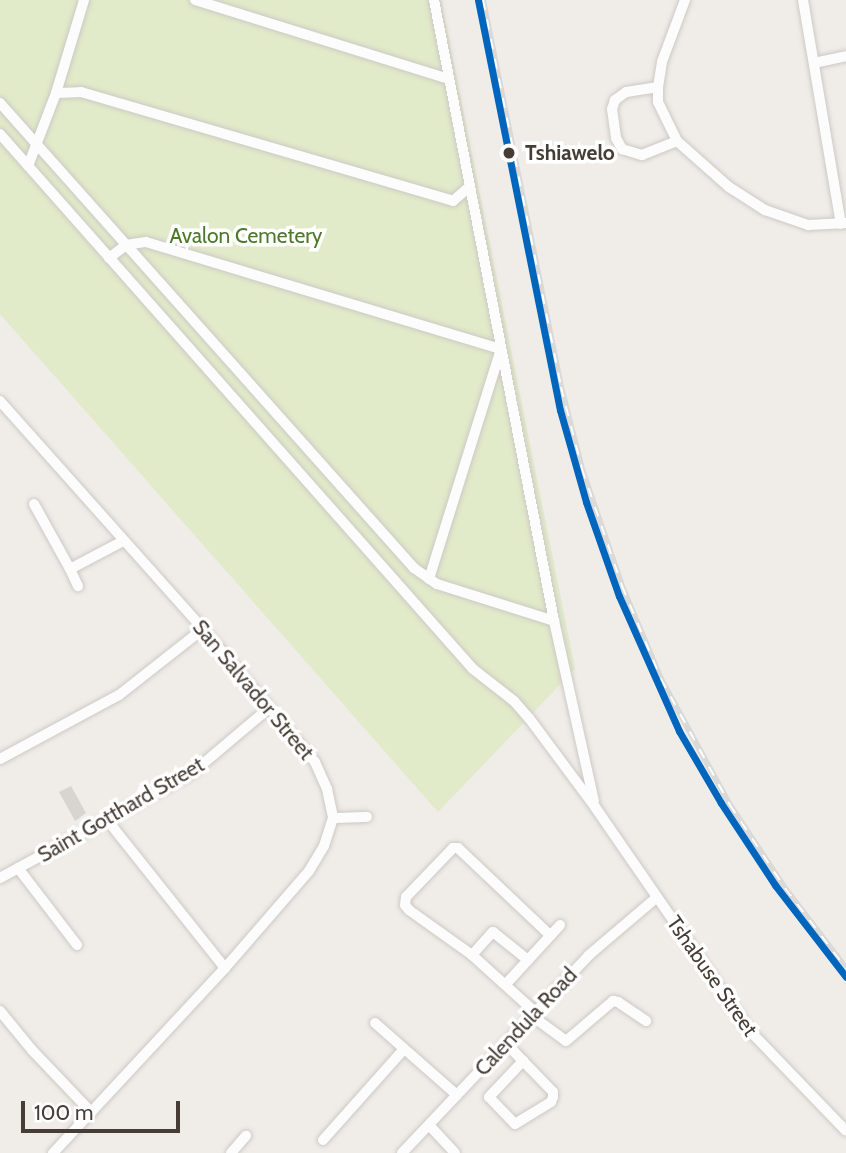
<!DOCTYPE html>
<html>
<head>
<meta charset="utf-8">
<style>
	body { margin:0 }
	#map { position:relative; width:846px; height:1153px; overflow:hidden; background:#f0ede9; font-family:Cabin,sans-serif }
	div>[style] { position:absolute }
	.green>* { inset:0; background:#e1eac9 }
	.building>* { inset:0; background:#d8d5d0 }
	.roads { filter:drop-shadow(0 0 2px #cdc9c5) drop-shadow(0 0 2px #cdc9c5) }
	.minor>* { height:10px; margin:-5px; padding:0 5px; transform-origin:5px; border-radius:5px; background:#fdfcfc }
	.rail>* { height:6px; margin-top:-3px; transform-origin:0; background:repeating-linear-gradient(90deg,#fff 0 10px,#d9d9d8 0 20px); box-sizing:border-box; border-block:2px solid #d9d9d8 }
	.rail-1>* { height:7px; margin:-3.5px; padding:0 3.5px; transform-origin:3.5px; border-radius:3.5px; background:#0065bd }
	.dots>* { width:19px; height:19px; translate:-50% -50%; box-sizing:border-box; border:4px solid #fff; border-radius:50% }
	span { translate:-50% -50%; white-space:nowrap; text-align:center; line-height:1.15; -webkit-text-stroke:7px #fff; paint-order:stroke }
	.stop-label { font-size:21px; color:#463e36; font-weight:700 }
	.left { translate:0 -50%; text-align:left }
	.park-label { font-size:21px; color:#4e7928 }
	.street-label { font-size:21px; color:#463e36 }
	.scale { position:absolute; left:21px; top:1101px; width:159px; height:32px; box-sizing:border-box; border:4px solid #463e36; border-top:0; padding-left:9px; font-size:21px; line-height:24px; white-space:nowrap; color:#463e36; -webkit-text-stroke:5px #fff; paint-order:stroke }
</style>
</head>
<body>
<div id="map">
	<div class="green">
		<i style="clip-path:polygon(0 0,441px 0,575px 669px,438px 812px,0 314px)"></i>
	</div>
	<div class="building">
		<i style="clip-path:polygon(71px 786px,86px 813px,75px 821px,59px 792px)"></i>
	</div>
	<div class="roads">
		<div class="minor">
			<i style="left:195px;top:0;width:265px;rotate:17.3deg"></i>
			<i style="left:434px;top:0;width:632px;rotate:79.06deg"></i>
			<i style="left:554px;top:621px;width:184px;rotate:77.5deg"></i>
			<i style="left:685px;top:0;width:66px;rotate:110.4deg"></i>
			<i style="left:662px;top:62px;width:25px;rotate:99deg"></i>
			<i style="left:658px;top:87px;width:15px;rotate:90deg"></i>
			<i style="left:658px;top:102px;width:43px;rotate:64deg"></i>
			<i style="left:677px;top:141px;width:69px;rotate:41.5deg"></i>
			<i style="left:729px;top:187px;width:43px;rotate:32.6deg"></i>
			<i style="left:765px;top:210px;width:46px;rotate:19.2deg"></i>
			<i style="left:808px;top:225px;width:38px;rotate:-3deg"></i>
			<i style="left:803px;top:0;width:227px;rotate:80.4deg"></i>
			<i style="left:814px;top:63px;width:33px;rotate:-12deg"></i>
			<i style="left:658px;top:87px;width:32px;rotate:171deg"></i>
			<i style="left:626px;top:92px;width:14px;rotate:144deg"></i>
			<i style="left:615px;top:100px;width:9px;rotate:108deg"></i>
			<i style="left:612px;top:109px;width:29px;rotate:82deg"></i>
			<i style="left:616px;top:138px;width:13px;rotate:61deg"></i>
			<i style="left:622px;top:149px;width:21px;rotate:17deg"></i>
			<i style="left:642px;top:155px;width:38px;rotate:-22deg"></i>
			<i style="left:56px;top:93px;width:25px;rotate:-2deg"></i>
			<i style="left:81px;top:92px;width:388px;rotate:16.3deg"></i>
			<i style="left:453px;top:201px;width:20px;rotate:-41deg"></i>
			<i style="left:0;top:103px;width:623px;rotate:48.32deg"></i>
			<i style="left:414px;top:568px;width:28px;rotate:35deg"></i>
			<i style="left:437px;top:584px;width:123px;rotate:17.5deg"></i>
			<i style="left:0;top:134px;width:714px;rotate:48.52deg"></i>
			<i style="left:473px;top:669px;width:52px;rotate:38deg"></i>
			<i style="left:514px;top:701px;width:23px;rotate:49deg"></i>
			<i style="left:529px;top:718px;width:111px;rotate:53.4deg"></i>
			<i style="left:595px;top:807px;width:270px;rotate:55.4deg"></i>
			<i style="left:748px;top:1029px;width:141px;rotate:46.1deg"></i>
			<i style="left:28px;top:166px;width:78px;rotate:-69deg"></i>
			<i style="left:56px;top:93px;width:97px;rotate:-73.2deg"></i>
			<i style="left:109px;top:258px;width:21px;rotate:-37deg"></i>
			<i style="left:126px;top:245px;width:20px;rotate:-9deg"></i>
			<i style="left:146px;top:242px;width:371px;rotate:16.8deg"></i>
			<i style="left:501px;top:349px;width:241px;rotate:107.4deg"></i>
			<i style="left:0;top:401px;width:305px;rotate:48.3deg"></i>
			<i style="left:203px;top:629px;width:174px;rotate:49.9deg"></i>
			<i style="left:315px;top:762px;width:30px;rotate:66deg"></i>
			<i style="left:327px;top:789px;width:30px;rotate:78deg"></i>
			<i style="left:333px;top:818px;width:29px;rotate:108deg"></i>
			<i style="left:324px;top:846px;width:29px;rotate:121deg"></i>
			<i style="left:309px;top:871px;width:128px;rotate:130.9deg"></i>
			<i style="left:225px;top:968px;width:253px;rotate:132.9deg"></i>
			<i style="left:34px;top:504px;width:74px;rotate:61deg"></i>
			<i style="left:70px;top:569px;width:60px;rotate:-27.8deg"></i>
			<i style="left:70px;top:569px;width:19px;rotate:65deg"></i>
			<i style="left:0;top:759px;width:135px;rotate:-28.3deg"></i>
			<i style="left:119px;top:695px;width:107px;rotate:-38.2deg"></i>
			<i style="left:333px;top:818px;width:34px;rotate:-2deg"></i>
			<i style="left:108px;top:821px;width:188px;rotate:51.5deg"></i>
			<i style="left:18px;top:868px;width:97px;rotate:52.5deg"></i>
			<i style="left:0;top:878px;width:219px;rotate:-28.7deg"></i>
			<i style="left:192px;top:773px;width:101px;rotate:-40.2deg"></i>
			<i style="left:472px;top:955px;width:31px;rotate:-48deg"></i>
			<i style="left:493px;top:932px;width:45px;rotate:38.7deg"></i>
			<i style="left:506px;top:984px;width:80px;rotate:-47.5deg"></i>
			<i style="left:0;top:1011px;width:50px;rotate:50.6deg"></i>
			<i style="left:32px;top:1050px;width:86px;rotate:46.4deg"></i>
			<i style="left:535px;top:1012px;width:85px;rotate:-137.9deg"></i>
			<i style="left:472px;top:955px;width:77px;rotate:-144.5deg"></i>
			<i style="left:409px;top:910px;width:6px;rotate:-129deg"></i>
			<i style="left:405px;top:905px;width:8px;rotate:-83deg"></i>
			<i style="left:406px;top:897px;width:68px;rotate:-46.2deg"></i>
			<i style="left:453px;top:848px;width:5px"></i>
			<i style="left:458px;top:848px;width:127px;rotate:43.4deg"></i>
			<i style="left:532px;top:1016px;width:42px;rotate:36.3deg"></i>
			<i style="left:566px;top:1041px;width:62px;rotate:-40.4deg"></i>
			<i style="left:613px;top:1001px;width:5px;rotate:11deg"></i>
			<i style="left:618px;top:1002px;width:34px;rotate:34deg"></i>
			<i style="left:375px;top:1023px;width:109px;rotate:41.3deg"></i>
			<i style="left:506px;top:1043px;width:25px;rotate:47deg"></i>
			<i style="left:523px;top:1061px;width:43px;rotate:45.9deg"></i>
			<i style="left:553px;top:1092px;width:5px;rotate:90deg"></i>
			<i style="left:553px;top:1097px;width:5px;rotate:112deg"></i>
			<i style="left:551px;top:1102px;width:42px;rotate:148.6deg"></i>
			<i style="left:515px;top:1124px;width:37px;rotate:-134deg"></i>
			<i style="left:489px;top:1097px;width:50px;rotate:-46.6deg"></i>
			<i style="left:429px;top:1125px;width:38px;rotate:47deg"></i>
			<i style="left:323px;top:1140px;width:122px;rotate:-48.3deg"></i>
			<i style="left:231px;top:1153px;width:23px;rotate:-49deg"></i>
			<i style="left:402px;top:1153px;width:272px;rotate:-46.6deg"></i>
			<i style="left:589px;top:955px;width:88px;rotate:-40.4deg"></i>
		</div>
	</div>
	<div class="rail">
		<i style="left:483px;top:0;width:395px;rotate:78.6deg"></i>
		<i style="left:561px;top:387px;width:85px;rotate:75.6deg"></i>
		<i style="left:582px;top:469px;width:124px;rotate:71.1deg"></i>
		<i style="left:622px;top:586px;width:101px;rotate:67.2deg"></i>
		<i style="left:661px;top:679px;width:144px;rotate:61.3deg"></i>
		<i style="left:730px;top:805px;width:100px;rotate:56.5deg"></i>
		<i style="left:785px;top:888px;width:101px;rotate:52.7deg"></i>
	</div>
	<div class="rail-1">
		<i style="left:478px;top:0;width:418px;rotate:78.7deg"></i>
		<i style="left:560px;top:410px;width:96px;rotate:74.2deg"></i>
		<i style="left:586px;top:502px;width:100px;rotate:70.7deg"></i>
		<i style="left:619px;top:596px;width:148px;rotate:66deg"></i>
		<i style="left:679px;top:731px;width:83px;rotate:59.7deg"></i>
		<i style="left:721px;top:803px;width:98px;rotate:56.6deg"></i>
		<i style="left:775px;top:885px;width:116px;rotate:52.3deg"></i>
	</div>
	<div class="dots">
		<i style="left:509px;top:153px;background:#463e36"></i>
	</div>
	<div class="stop-label">
		<span class="left" style="left:525px;top:153px">Tshiawelo</span>
	</div>
	<div class="park-label">
		<span style="left:246px;top:236px">Avalon Cemetery</span>
	</div>
	<div class="street-label">
		<span style="left:253px;top:690px;rotate:50deg">San Salvador Street</span>
		<span style="left:121px;top:810px;rotate:-30deg">Saint Gotthard Street</span>
		<span style="left:712px;top:976px;rotate:55deg">Tshabuse Street</span>
		<span style="left:526px;top:1022px;rotate:-47deg">Calendula Road</span>
	</div>
	<div class="scale">100 m</div>
</div>
</body>
</html>
